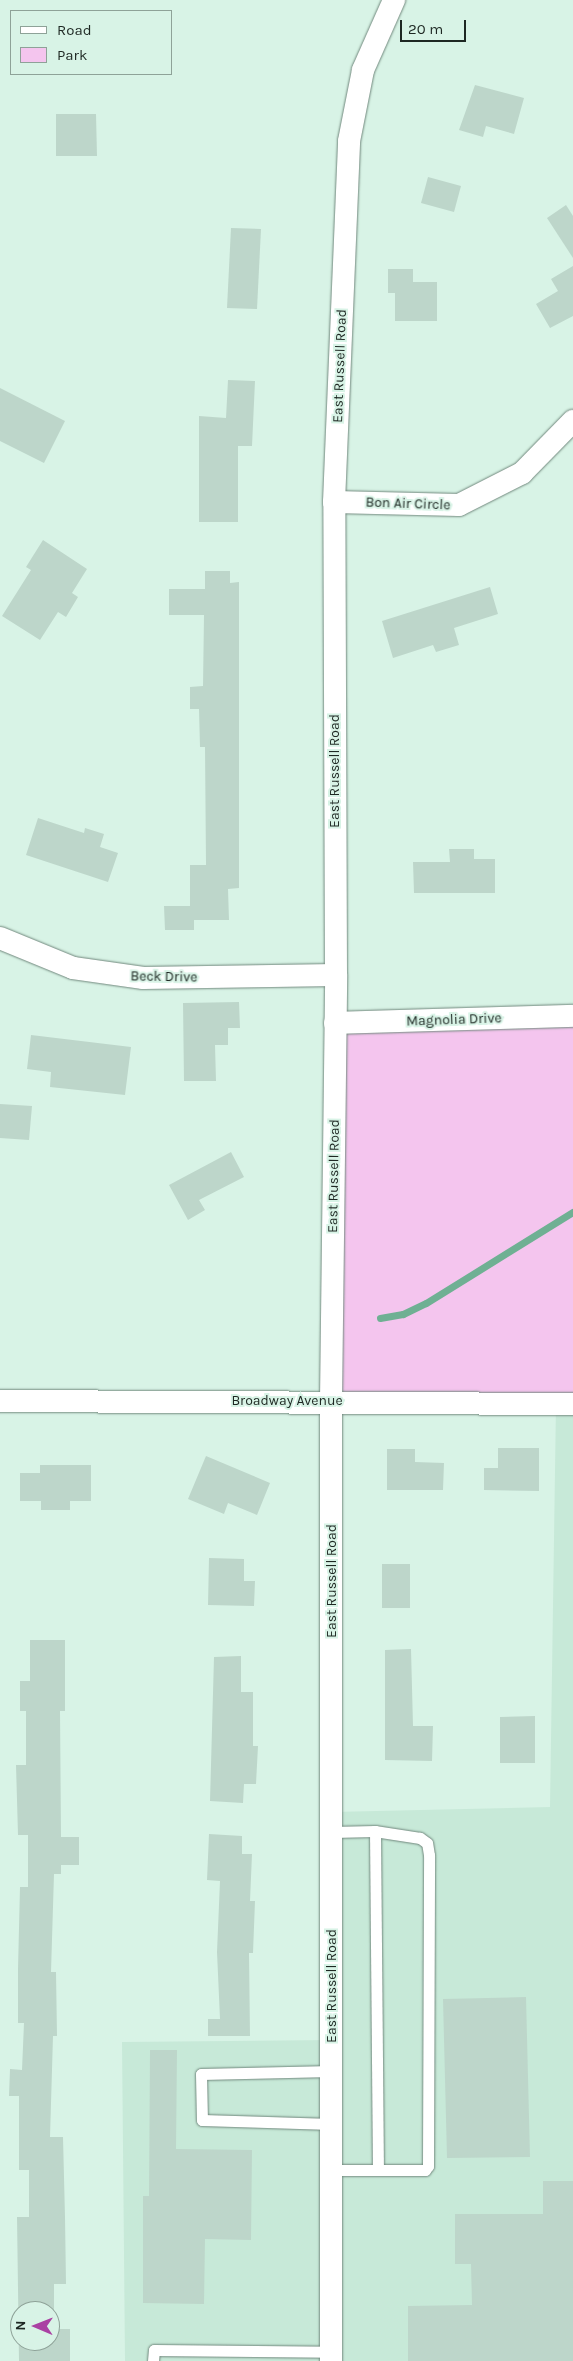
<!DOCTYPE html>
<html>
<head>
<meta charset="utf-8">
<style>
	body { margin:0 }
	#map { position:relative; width:573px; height:2361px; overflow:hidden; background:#d8f3e6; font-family:Karla,sans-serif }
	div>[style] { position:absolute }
	.built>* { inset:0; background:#c7e9d8 }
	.green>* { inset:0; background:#f4c5ee }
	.stream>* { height:7px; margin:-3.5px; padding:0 3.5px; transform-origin:3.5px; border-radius:3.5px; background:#6fb093 }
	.building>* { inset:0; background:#bdd6ca }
	.roads { filter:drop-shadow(0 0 1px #71887d) drop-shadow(0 0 1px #71887d) }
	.lane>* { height:11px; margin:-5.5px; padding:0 5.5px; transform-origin:5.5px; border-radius:5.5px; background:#fff }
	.street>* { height:22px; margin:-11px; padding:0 11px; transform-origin:11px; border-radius:11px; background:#fff }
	span { translate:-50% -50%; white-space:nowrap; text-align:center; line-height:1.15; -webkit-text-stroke:4px #d8f3e6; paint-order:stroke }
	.street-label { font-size:14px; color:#1e2823 }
	.legend { position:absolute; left:10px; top:10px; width:162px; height:65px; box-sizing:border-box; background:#d8f3e6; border:1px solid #8ea298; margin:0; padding:6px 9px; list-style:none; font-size:15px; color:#1e2823 }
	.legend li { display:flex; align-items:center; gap:10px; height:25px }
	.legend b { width:25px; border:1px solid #8ea298 }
	.north { position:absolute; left:10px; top:2301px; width:50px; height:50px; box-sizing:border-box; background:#d8f3e6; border:1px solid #8ea298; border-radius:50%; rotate:271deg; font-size:14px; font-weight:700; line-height:20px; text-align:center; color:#1e2823 }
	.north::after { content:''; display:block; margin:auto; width:18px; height:22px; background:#aa41a3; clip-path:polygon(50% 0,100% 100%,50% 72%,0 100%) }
	.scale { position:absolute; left:400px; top:20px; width:66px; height:22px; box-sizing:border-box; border:2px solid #1e2823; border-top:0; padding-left:6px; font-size:15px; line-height:18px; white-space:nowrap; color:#1e2823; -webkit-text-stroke:4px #d8f3e6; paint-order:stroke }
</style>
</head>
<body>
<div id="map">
	<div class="built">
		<i style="clip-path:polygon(556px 1404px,573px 1404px,573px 2361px,125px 2361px,122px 2042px,332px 2040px,332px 1812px,550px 1807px)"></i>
	</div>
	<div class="green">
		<i style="clip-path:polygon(573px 1016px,573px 1404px,331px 1401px,335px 1023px)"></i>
	</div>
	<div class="stream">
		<i style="left:380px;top:1318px;width:23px;rotate:-10deg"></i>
		<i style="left:403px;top:1314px;width:25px;rotate:-26deg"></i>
		<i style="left:426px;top:1303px;width:173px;rotate:-31.8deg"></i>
	</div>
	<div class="building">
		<i style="clip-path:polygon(475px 85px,524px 98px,514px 134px,486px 126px,483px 137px,459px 130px)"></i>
		<i style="clip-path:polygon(56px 114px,96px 114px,97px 156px,56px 156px)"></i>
		<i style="clip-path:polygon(428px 177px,461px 186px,454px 212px,421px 203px)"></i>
		<i style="clip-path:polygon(566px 205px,573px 216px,573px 258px,547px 218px)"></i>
		<i style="clip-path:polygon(231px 228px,261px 229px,257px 309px,227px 308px)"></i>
		<i style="clip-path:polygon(573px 266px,573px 316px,550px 328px,536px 304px,558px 291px,551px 279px)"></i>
		<i style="clip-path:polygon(388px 269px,413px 269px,413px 282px,437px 282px,437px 321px,395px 321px,395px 293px,388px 293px)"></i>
		<i style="clip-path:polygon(228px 380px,255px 381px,252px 446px,238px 446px,238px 522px,199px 522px,199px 416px,226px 418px)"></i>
		<i style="clip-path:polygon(0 388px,65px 421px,44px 463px,0 441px)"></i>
		<i style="clip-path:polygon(43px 540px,87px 569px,72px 593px,78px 597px,66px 617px,58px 612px,40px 640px,2px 616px,31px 570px,26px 567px)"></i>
		<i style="clip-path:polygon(205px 571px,230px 571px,230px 583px,239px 582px,239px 888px,228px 889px,229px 920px,194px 920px,194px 930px,165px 930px,164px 906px,190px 906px,190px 865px,206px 865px,205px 747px,200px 747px,199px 709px,190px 709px,190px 687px,203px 686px,204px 615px,169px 615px,169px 589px,205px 589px)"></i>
		<i style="clip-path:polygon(490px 587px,498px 614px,454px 628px,459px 645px,436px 652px,433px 645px,393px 658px,382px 621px)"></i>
		<i style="clip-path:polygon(38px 818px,84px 833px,85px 828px,104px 834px,100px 847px,118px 853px,108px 882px,26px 855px)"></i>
		<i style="clip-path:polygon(449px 849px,474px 849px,474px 859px,495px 859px,495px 893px,414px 893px,413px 862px,450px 862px)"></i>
		<i style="clip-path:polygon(239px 1002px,240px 1028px,228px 1028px,228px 1045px,215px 1045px,216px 1081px,184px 1081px,183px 1003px)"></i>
		<i style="clip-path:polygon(31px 1035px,131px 1047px,125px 1095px,50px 1087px,51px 1072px,27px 1069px)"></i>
		<i style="clip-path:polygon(0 1104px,32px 1106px,29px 1140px,0 1138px)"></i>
		<i style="clip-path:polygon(231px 1152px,244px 1177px,199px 1200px,205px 1210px,188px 1220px,169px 1185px)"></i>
		<i style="clip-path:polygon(498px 1448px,539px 1448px,539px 1491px,484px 1490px,484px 1468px,498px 1468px)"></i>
		<i style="clip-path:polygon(387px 1449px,415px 1449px,415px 1462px,444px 1463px,443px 1490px,387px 1490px)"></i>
		<i style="clip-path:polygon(206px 1456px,270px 1483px,257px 1515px,228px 1503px,224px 1514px,188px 1499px)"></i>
		<i style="clip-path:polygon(40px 1465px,91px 1465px,91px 1501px,70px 1501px,70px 1510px,41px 1510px,41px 1501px,20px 1501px,20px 1473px,40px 1473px)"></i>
		<i style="clip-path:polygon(209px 1558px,244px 1559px,244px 1581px,255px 1581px,254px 1606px,208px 1605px)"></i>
		<i style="clip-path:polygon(382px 1564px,410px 1564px,410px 1608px,382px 1608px)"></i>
		<i style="clip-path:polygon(evenodd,30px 1640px,65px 1640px,65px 1711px,60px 1711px,61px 1837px,79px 1837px,79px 1865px,61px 1865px,61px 1874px,54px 1874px,51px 1972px,56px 1972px,57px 2036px,53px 2036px,50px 2137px,63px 2137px,65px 2217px,66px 2284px,54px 2284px,54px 2329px,70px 2329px,70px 2361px,19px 2361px,17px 2217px,29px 2217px,29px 2170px,19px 2170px,19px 2096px,9px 2096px,10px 2069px,22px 2070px,24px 2023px,18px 2023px,18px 1969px,20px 1887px,28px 1887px,28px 1835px,18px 1835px,16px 1765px,26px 1765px,26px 1711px,20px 1711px,20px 1681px,30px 1681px,30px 1640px,20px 2311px,50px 2311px,50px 2341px,20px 2341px,20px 2311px)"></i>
		<i style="clip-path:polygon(411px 1649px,413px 1726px,433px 1726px,432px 1761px,385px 1760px,385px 1650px)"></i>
		<i style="clip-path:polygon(241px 1656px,241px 1692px,253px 1692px,253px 1746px,258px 1746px,256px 1784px,244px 1784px,243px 1803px,210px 1801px,214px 1657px)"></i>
		<i style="clip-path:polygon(535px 1716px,535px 1763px,500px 1763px,500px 1717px)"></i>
		<i style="clip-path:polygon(209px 1834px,242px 1836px,242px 1854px,252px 1854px,250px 1901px,255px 1901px,253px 1953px,249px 1953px,250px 2036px,208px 2036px,208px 2019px,220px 2019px,217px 1952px,220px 1881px,207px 1880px)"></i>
		<i style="clip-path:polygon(526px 1997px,530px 2157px,447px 2158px,443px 1999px)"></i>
		<i style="clip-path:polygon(150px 2050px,177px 2050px,176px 2149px,252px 2150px,251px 2240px,205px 2239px,204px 2304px,143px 2303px,143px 2196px,149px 2196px)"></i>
		<i style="clip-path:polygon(543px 2181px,573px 2181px,573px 2361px,408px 2361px,408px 2306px,472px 2305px,471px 2264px,455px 2264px,455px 2214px,543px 2214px)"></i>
	</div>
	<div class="roads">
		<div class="lane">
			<i style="left:375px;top:1831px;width:338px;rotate:89.5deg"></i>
			<i style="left:332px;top:2071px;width:131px;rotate:178.7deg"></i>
			<i style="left:201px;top:2074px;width:46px;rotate:88.8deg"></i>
			<i style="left:202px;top:2120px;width:130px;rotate:1.8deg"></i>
			<i style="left:332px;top:2170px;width:93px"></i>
			<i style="left:425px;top:2170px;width:5px;rotate:-53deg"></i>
			<i style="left:428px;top:2166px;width:311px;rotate:-89.8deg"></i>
			<i style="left:429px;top:1855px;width:12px;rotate:-99deg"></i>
			<i style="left:427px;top:1843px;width:9px;rotate:-144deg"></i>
			<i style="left:420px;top:1838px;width:46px;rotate:-171.2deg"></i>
			<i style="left:375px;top:1831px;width:43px;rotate:178.7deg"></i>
			<i style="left:153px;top:2361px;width:11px;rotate:-85deg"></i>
			<i style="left:154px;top:2350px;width:177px;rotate:0.6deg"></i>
		</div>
		<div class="street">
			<i style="left:334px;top:502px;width:125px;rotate:1.4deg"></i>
			<i style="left:459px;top:505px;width:71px;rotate:-26.9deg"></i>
			<i style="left:522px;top:473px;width:73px;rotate:-45.6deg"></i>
			<i style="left:0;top:938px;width:79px;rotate:22.3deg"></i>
			<i style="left:73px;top:968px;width:71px;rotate:8.1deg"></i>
			<i style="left:143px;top:978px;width:193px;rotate:-0.9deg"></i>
			<i style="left:335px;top:1023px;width:238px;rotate:-1.7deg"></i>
			<i style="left:0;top:1401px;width:573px;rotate:0.3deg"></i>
			<i style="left:331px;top:2361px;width:960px;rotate:-90deg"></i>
			<i style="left:331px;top:1401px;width:426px;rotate:-89.3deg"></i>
			<i style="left:336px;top:975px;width:473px;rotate:-90.2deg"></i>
			<i style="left:334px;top:502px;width:361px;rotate:-87.6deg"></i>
			<i style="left:349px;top:141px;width:72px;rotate:-78.8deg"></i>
			<i style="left:363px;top:70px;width:77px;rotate:-66.1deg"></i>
		</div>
	</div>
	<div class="street-label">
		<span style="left:340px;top:366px;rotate:-88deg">East Russell Road</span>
		<span style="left:408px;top:504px;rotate:2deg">Bon Air Circle</span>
		<span style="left:335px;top:771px;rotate:-90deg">East Russell Road</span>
		<span style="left:164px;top:977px;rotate:1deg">Beck Drive</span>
		<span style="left:454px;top:1020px;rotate:-2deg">Magnolia Drive</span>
		<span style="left:334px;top:1176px;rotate:-89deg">East Russell Road</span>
		<span style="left:287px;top:1401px">Broadway Avenue</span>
		<span style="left:332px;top:1581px;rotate:-90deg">East Russell Road</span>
		<span style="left:332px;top:1986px;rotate:-90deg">East Russell Road</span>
	</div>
	<ul class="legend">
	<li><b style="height:6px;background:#fff"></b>Road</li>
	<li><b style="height:14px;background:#f4c5ee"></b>Park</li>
	</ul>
	<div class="north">N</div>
	<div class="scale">20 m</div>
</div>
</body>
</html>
